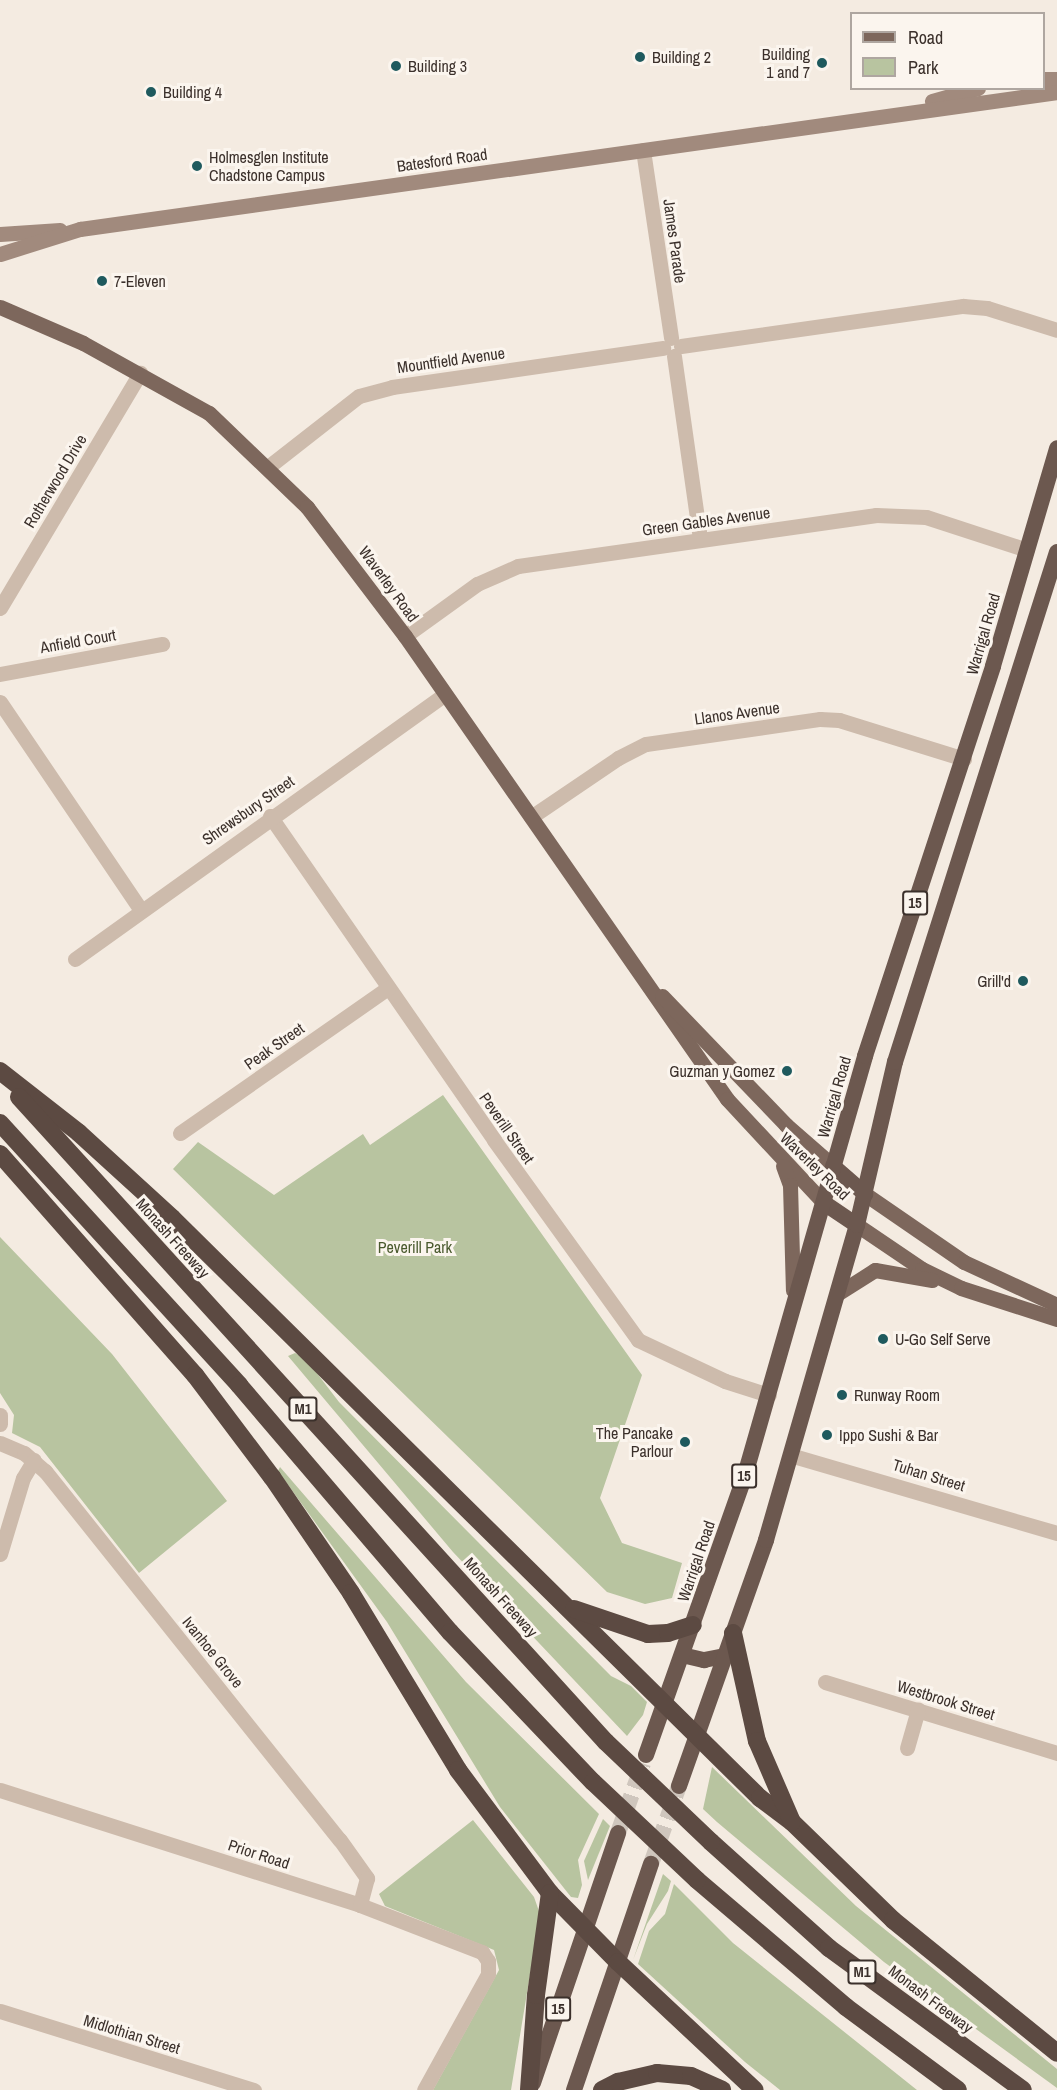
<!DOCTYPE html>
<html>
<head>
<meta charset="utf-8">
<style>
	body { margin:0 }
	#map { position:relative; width:1057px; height:2090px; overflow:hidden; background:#f4ebe1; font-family:"Archivo Narrow",sans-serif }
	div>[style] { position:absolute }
	.green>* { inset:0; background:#b8c4a0 }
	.trunk-tunnel>* { height:16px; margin-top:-8px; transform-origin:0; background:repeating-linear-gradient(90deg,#cfc6bd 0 16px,transparent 0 24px) }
	.minor>* { height:15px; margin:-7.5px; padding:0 7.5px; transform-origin:7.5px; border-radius:7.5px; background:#cdbbac }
	.secondary>* { height:15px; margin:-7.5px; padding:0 7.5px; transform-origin:7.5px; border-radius:7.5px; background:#a18a7d }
	.primary>* { height:15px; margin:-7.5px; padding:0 7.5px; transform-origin:7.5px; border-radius:7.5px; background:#7d675c }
	.trunk>* { height:16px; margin:-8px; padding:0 8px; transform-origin:8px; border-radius:8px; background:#6c584f }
	.motorway>* { height:18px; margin:-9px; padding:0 9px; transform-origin:9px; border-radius:9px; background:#5c4a42 }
	.motorway-bridge>* { height:18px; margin:-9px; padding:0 9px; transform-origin:9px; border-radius:9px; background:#5c4a42 }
	.dots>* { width:16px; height:16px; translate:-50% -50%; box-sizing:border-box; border:3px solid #fbf5ee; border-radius:50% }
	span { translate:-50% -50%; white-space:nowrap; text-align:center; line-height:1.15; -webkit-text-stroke:6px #fbf5ee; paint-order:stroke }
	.shield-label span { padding:2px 4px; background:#fbf5ee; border:2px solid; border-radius:4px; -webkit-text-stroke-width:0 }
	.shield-label { font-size:15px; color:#3b302b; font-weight:700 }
	.poi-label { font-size:16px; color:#3b302b }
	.right { translate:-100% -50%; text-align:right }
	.left { translate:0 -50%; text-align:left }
	.street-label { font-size:16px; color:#3b302b }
	.park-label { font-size:16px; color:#4a5a2e }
	.legend { position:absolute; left:850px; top:12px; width:195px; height:78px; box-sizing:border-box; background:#fbf5ee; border:2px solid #aea6a0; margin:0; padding:8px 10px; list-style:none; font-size:18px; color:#3b302b }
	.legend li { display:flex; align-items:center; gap:12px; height:30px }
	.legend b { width:30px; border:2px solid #aea6a0 }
</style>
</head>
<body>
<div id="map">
	<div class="green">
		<i style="clip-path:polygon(443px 1095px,642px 1375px,600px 1498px,622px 1543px,682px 1563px,672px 1598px,645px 1604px,607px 1592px,173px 1169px,198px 1142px,274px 1195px,363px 1134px,370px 1145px)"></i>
		<i style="clip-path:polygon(0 1237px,112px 1354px,227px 1501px,139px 1573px,40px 1447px,12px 1433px,14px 1415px,0 1393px)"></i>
		<i style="clip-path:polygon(295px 1353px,306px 1359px,339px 1402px,611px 1676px,631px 1686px,647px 1702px,643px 1715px,627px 1736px,453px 1552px,288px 1356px)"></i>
		<i style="clip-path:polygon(280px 1467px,466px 1682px,599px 1814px,578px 1860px,582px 1885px,578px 1898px,571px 1897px,500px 1807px,387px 1622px,278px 1471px)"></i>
		<i style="clip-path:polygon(712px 1767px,856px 1906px,1057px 2069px,1057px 2088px,884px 1962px,717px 1822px,703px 1809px)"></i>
		<i style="clip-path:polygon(603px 1819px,610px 1826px,588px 1880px,584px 1861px)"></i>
		<i style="clip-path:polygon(473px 1820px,534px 1897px,540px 1914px,511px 2090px,433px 2090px,499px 1970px,494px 1950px,385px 1906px,379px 1894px)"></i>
		<i style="clip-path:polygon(663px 1874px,671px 1881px,668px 1891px,647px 1924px,633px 1960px)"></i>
		<i style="clip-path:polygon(674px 1884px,733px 1943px,917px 2090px,780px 2090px,745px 2062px,638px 1964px,649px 1931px,665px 1914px)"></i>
	</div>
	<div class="trunk-tunnel">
		<i style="left:618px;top:1833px;width:74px;rotate:-70.3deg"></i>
		<i style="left:651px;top:1864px;width:83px;rotate:-70.3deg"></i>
	</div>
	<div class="minor">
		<i style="left:643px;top:150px;width:190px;rotate:81.5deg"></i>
		<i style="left:681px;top:346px;width:285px;rotate:-8.1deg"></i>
		<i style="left:963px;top:306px;width:24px;rotate:5deg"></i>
		<i style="left:987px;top:308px;width:73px;rotate:17.4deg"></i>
		<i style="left:674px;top:356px;width:185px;rotate:81.9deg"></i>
		<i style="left:268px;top:467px;width:115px;rotate:-38deg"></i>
		<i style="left:359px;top:396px;width:34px;rotate:-15deg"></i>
		<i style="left:392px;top:387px;width:274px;rotate:-8.2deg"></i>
		<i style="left:0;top:608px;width:274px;rotate:-59.2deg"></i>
		<i style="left:405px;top:636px;width:89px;rotate:-35.8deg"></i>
		<i style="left:477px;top:584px;width:45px;rotate:-23.7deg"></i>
		<i style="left:518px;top:566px;width:362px;rotate:-8.1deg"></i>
		<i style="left:876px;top:515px;width:50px;rotate:2.3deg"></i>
		<i style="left:926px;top:517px;width:106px;rotate:18.1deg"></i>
		<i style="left:0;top:674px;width:165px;rotate:-10.5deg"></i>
		<i style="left:0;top:702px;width:250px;rotate:55.9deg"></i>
		<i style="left:270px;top:816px;width:394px;rotate:55.3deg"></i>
		<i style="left:494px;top:1140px;width:246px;rotate:54.2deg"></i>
		<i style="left:638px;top:1340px;width:96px;rotate:25.2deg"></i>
		<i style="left:725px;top:1381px;width:46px;rotate:17.7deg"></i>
		<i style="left:531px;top:817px;width:105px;rotate:-34.1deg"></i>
		<i style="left:618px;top:758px;width:31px;rotate:-27deg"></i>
		<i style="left:646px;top:744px;width:176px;rotate:-8.2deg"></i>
		<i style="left:820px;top:719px;width:19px;rotate:3deg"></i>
		<i style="left:839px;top:720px;width:131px;rotate:17.3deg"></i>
		<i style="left:75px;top:959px;width:455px;rotate:-35.6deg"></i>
		<i style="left:180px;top:1133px;width:254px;rotate:-34.9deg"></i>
		<i style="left:0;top:1415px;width:9px;rotate:90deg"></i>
		<i style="left:0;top:1443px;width:26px;rotate:23deg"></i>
		<i style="left:24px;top:1453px;width:28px;rotate:41deg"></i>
		<i style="left:45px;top:1471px;width:472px;rotate:51.4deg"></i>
		<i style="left:340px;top:1840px;width:47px;rotate:54.6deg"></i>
		<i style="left:367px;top:1878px;width:28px;rotate:105deg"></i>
		<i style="left:790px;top:1455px;width:278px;rotate:16.3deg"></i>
		<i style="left:0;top:1554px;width:79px;rotate:-73.2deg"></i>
		<i style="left:23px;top:1478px;width:21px;rotate:-59deg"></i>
		<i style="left:825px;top:1682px;width:243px;rotate:17deg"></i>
		<i style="left:907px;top:1748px;width:40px;rotate:-74deg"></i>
		<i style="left:0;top:1790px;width:378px;rotate:17.7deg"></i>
		<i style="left:360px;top:1905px;width:131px;rotate:21.1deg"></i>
		<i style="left:482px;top:1952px;width:11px;rotate:56deg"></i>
		<i style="left:488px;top:1961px;width:13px;rotate:90deg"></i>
		<i style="left:488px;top:1974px;width:132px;rotate:118.9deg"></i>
		<i style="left:0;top:2011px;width:266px;rotate:17.3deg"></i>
	</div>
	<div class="secondary">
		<i style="left:1044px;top:79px;width:13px"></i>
		<i style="left:932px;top:101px;width:48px;rotate:-15.8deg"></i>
		<i style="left:0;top:234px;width:60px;rotate:-3.8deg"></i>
		<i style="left:0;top:254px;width:84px;rotate:-17.4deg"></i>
		<i style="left:80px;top:229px;width:987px;rotate:-7.98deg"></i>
	</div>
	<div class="primary">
		<i style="left:0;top:307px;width:90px;rotate:23.4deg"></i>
		<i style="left:83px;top:343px;width:144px;rotate:29.1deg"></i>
		<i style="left:209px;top:413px;width:136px;rotate:43.8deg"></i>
		<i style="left:307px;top:507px;width:162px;rotate:52.8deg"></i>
		<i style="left:405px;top:636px;width:564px;rotate:55.18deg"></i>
		<i style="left:727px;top:1099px;width:142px;rotate:47deg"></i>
		<i style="left:662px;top:996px;width:179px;rotate:46.1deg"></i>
		<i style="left:786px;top:1125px;width:62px;rotate:41.1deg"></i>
		<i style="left:783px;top:1166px;width:20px;rotate:70deg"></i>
		<i style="left:790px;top:1185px;width:105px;rotate:88.4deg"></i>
		<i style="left:865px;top:1194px;width:120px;rotate:34.5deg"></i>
		<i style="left:964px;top:1262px;width:102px;rotate:24.8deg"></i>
		<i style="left:857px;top:1225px;width:78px;rotate:34.1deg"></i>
		<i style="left:922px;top:1269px;width:43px;rotate:26deg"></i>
		<i style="left:961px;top:1288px;width:101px;rotate:17.9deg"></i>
		<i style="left:837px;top:1294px;width:45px;rotate:-32.3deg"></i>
		<i style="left:875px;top:1270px;width:58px;rotate:10deg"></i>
	</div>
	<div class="trunk">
		<i style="left:833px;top:1166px;width:43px;rotate:41.2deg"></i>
		<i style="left:824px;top:1203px;width:40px;rotate:34deg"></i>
		<i style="left:682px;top:1655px;width:23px;rotate:13deg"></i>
		<i style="left:704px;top:1660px;width:21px;rotate:-11deg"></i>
		<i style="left:646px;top:1755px;width:297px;rotate:-70.5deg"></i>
		<i style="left:745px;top:1475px;width:436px;rotate:-74deg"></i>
		<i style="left:865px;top:1056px;width:410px;rotate:-71.8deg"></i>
		<i style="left:993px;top:666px;width:227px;rotate:-73.6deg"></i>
		<i style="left:679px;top:1786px;width:261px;rotate:-70.5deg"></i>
		<i style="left:766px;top:1540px;width:328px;rotate:-73.9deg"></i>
		<i style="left:857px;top:1225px;width:167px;rotate:-76.9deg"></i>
		<i style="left:895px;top:1062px;width:535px;rotate:-72.38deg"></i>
		<i style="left:533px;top:2083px;width:264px;rotate:-71.2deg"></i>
		<i style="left:574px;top:2090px;width:239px;rotate:-71.2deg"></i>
	</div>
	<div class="motorway">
		<i style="left:0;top:1071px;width:100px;rotate:38.1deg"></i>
		<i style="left:79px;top:1133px;width:126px;rotate:42.4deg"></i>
		<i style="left:172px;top:1218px;width:826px;rotate:44.61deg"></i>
		<i style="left:760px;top:1798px;width:40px;rotate:37deg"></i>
		<i style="left:792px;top:1822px;width:141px;rotate:44.1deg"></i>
		<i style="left:893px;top:1920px;width:211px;rotate:39deg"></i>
		<i style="left:19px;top:1097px;width:872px;rotate:47.7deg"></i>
		<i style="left:0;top:1123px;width:355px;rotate:47.6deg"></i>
		<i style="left:239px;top:1385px;width:325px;rotate:49.5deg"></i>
		<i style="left:450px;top:1632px;width:207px;rotate:46.4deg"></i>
		<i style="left:0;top:1154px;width:295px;rotate:48.6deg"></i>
		<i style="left:195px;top:1375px;width:128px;rotate:53deg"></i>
		<i style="left:272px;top:1477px;width:140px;rotate:55.7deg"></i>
		<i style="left:351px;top:1593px;width:207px;rotate:58.8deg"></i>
		<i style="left:458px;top:1770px;width:154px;rotate:53.2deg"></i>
		<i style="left:550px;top:1893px;width:97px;rotate:45.4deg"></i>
		<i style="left:618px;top:1962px;width:187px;rotate:43.1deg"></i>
		<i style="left:574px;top:1609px;width:78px;rotate:18.7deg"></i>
		<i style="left:648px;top:1634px;width:20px;rotate:-3deg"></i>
		<i style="left:668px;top:1633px;width:26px;rotate:-18deg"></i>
		<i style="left:733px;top:1633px;width:111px;rotate:77.5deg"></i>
		<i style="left:757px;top:1741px;width:88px;rotate:66.6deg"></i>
		<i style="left:711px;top:1842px;width:159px;rotate:41.9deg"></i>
		<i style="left:829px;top:1948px;width:240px;rotate:36.2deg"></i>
		<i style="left:697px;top:1880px;width:196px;rotate:40.4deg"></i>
		<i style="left:846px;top:2007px;width:139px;rotate:36.5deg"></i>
		<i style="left:529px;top:2090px;width:95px;rotate:-85.8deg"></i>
		<i style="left:536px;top:1995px;width:103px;rotate:-82.2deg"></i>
		<i style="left:602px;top:2090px;width:18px;rotate:-27deg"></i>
		<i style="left:618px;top:2082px;width:40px;rotate:-13deg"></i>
		<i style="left:657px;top:2073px;width:34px;rotate:5deg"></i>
		<i style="left:691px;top:2076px;width:34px;rotate:24deg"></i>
	</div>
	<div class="motorway-bridge">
		<i style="left:606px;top:1742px;width:145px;rotate:43.6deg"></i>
		<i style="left:593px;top:1782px;width:143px;rotate:43.3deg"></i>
	</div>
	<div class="dots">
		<i style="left:640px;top:57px;background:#1f5a5e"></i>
		<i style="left:822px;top:63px;background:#1f5a5e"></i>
		<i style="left:396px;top:66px;background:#1f5a5e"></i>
		<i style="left:151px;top:92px;background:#1f5a5e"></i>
		<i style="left:197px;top:166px;background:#1f5a5e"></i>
		<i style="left:102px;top:281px;background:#1f5a5e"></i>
		<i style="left:1023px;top:981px;background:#1f5a5e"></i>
		<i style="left:787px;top:1071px;background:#1f5a5e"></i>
		<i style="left:883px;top:1339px;background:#1f5a5e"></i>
		<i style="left:842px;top:1395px;background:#1f5a5e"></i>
		<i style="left:827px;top:1435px;background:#1f5a5e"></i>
		<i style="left:685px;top:1442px;background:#1f5a5e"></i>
	</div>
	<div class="shield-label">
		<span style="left:915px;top:903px">15</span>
		<span style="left:303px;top:1409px">M1</span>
		<span style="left:744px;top:1476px">15</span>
		<span style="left:862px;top:1972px">M1</span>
		<span style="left:558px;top:2009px">15</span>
	</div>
	<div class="poi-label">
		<span class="right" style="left:810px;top:63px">Building<br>1 and 7</span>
		<span class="left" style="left:652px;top:57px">Building 2</span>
		<span class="left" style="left:408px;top:66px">Building 3</span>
		<span class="left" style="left:163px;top:92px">Building 4</span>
		<span class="left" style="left:209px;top:166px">Holmesglen Institute<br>Chadstone Campus</span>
		<span class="left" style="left:114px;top:281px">7-Eleven</span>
		<span class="right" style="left:1011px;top:981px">Grill'd</span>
		<span class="right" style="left:775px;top:1071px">Guzman y Gomez</span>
		<span class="left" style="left:895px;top:1339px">U-Go Self Serve</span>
		<span class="left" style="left:854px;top:1395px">Runway Room</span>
		<span class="right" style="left:673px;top:1442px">The Pancake<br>Parlour</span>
		<span class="left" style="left:839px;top:1435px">Ippo Sushi &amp; Bar</span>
	</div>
	<div class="street-label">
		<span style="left:442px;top:160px;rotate:-8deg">Batesford Road</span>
		<span style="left:675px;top:241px;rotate:82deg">James Parade</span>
		<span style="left:451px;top:360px;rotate:-8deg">Mountfield Avenue</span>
		<span style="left:55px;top:481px;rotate:-59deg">Rotherwood Drive</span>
		<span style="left:706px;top:521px;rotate:-8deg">Green Gables Avenue</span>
		<span style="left:389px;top:584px;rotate:54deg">Waverley Road</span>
		<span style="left:983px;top:634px;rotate:-74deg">Warrigal Road</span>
		<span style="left:78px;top:641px;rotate:-10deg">Anfield Court</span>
		<span style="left:737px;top:713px;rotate:-8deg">Llanos Avenue</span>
		<span style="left:248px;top:810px;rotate:-35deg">Shrewsbury Street</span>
		<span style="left:274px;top:1046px;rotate:-35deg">Peak Street</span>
		<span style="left:834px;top:1097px;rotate:-74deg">Warrigal Road</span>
		<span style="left:507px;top:1128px;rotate:55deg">Peverill Street</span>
		<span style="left:815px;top:1166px;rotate:44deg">Waverley Road</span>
		<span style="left:173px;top:1238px;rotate:48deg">Monash Freeway</span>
		<span style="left:929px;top:1475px;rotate:17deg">Tuhan Street</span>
		<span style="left:696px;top:1561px;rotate:-71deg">Warrigal Road</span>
		<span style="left:501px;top:1597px;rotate:48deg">Monash Freeway</span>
		<span style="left:213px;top:1652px;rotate:51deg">Ivanhoe Grove</span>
		<span style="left:946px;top:1700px;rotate:17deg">Westbrook Street</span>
		<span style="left:259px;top:1854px;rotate:18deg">Prior Road</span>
		<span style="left:931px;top:1999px;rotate:37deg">Monash Freeway</span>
		<span style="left:132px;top:2034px;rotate:17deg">Midlothian Street</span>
	</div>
	<div class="park-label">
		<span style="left:415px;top:1247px">Peverill Park</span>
	</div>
	<ul class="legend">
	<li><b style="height:8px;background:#7d675c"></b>Road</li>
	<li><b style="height:16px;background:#b8c4a0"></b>Park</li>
	</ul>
</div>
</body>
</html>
